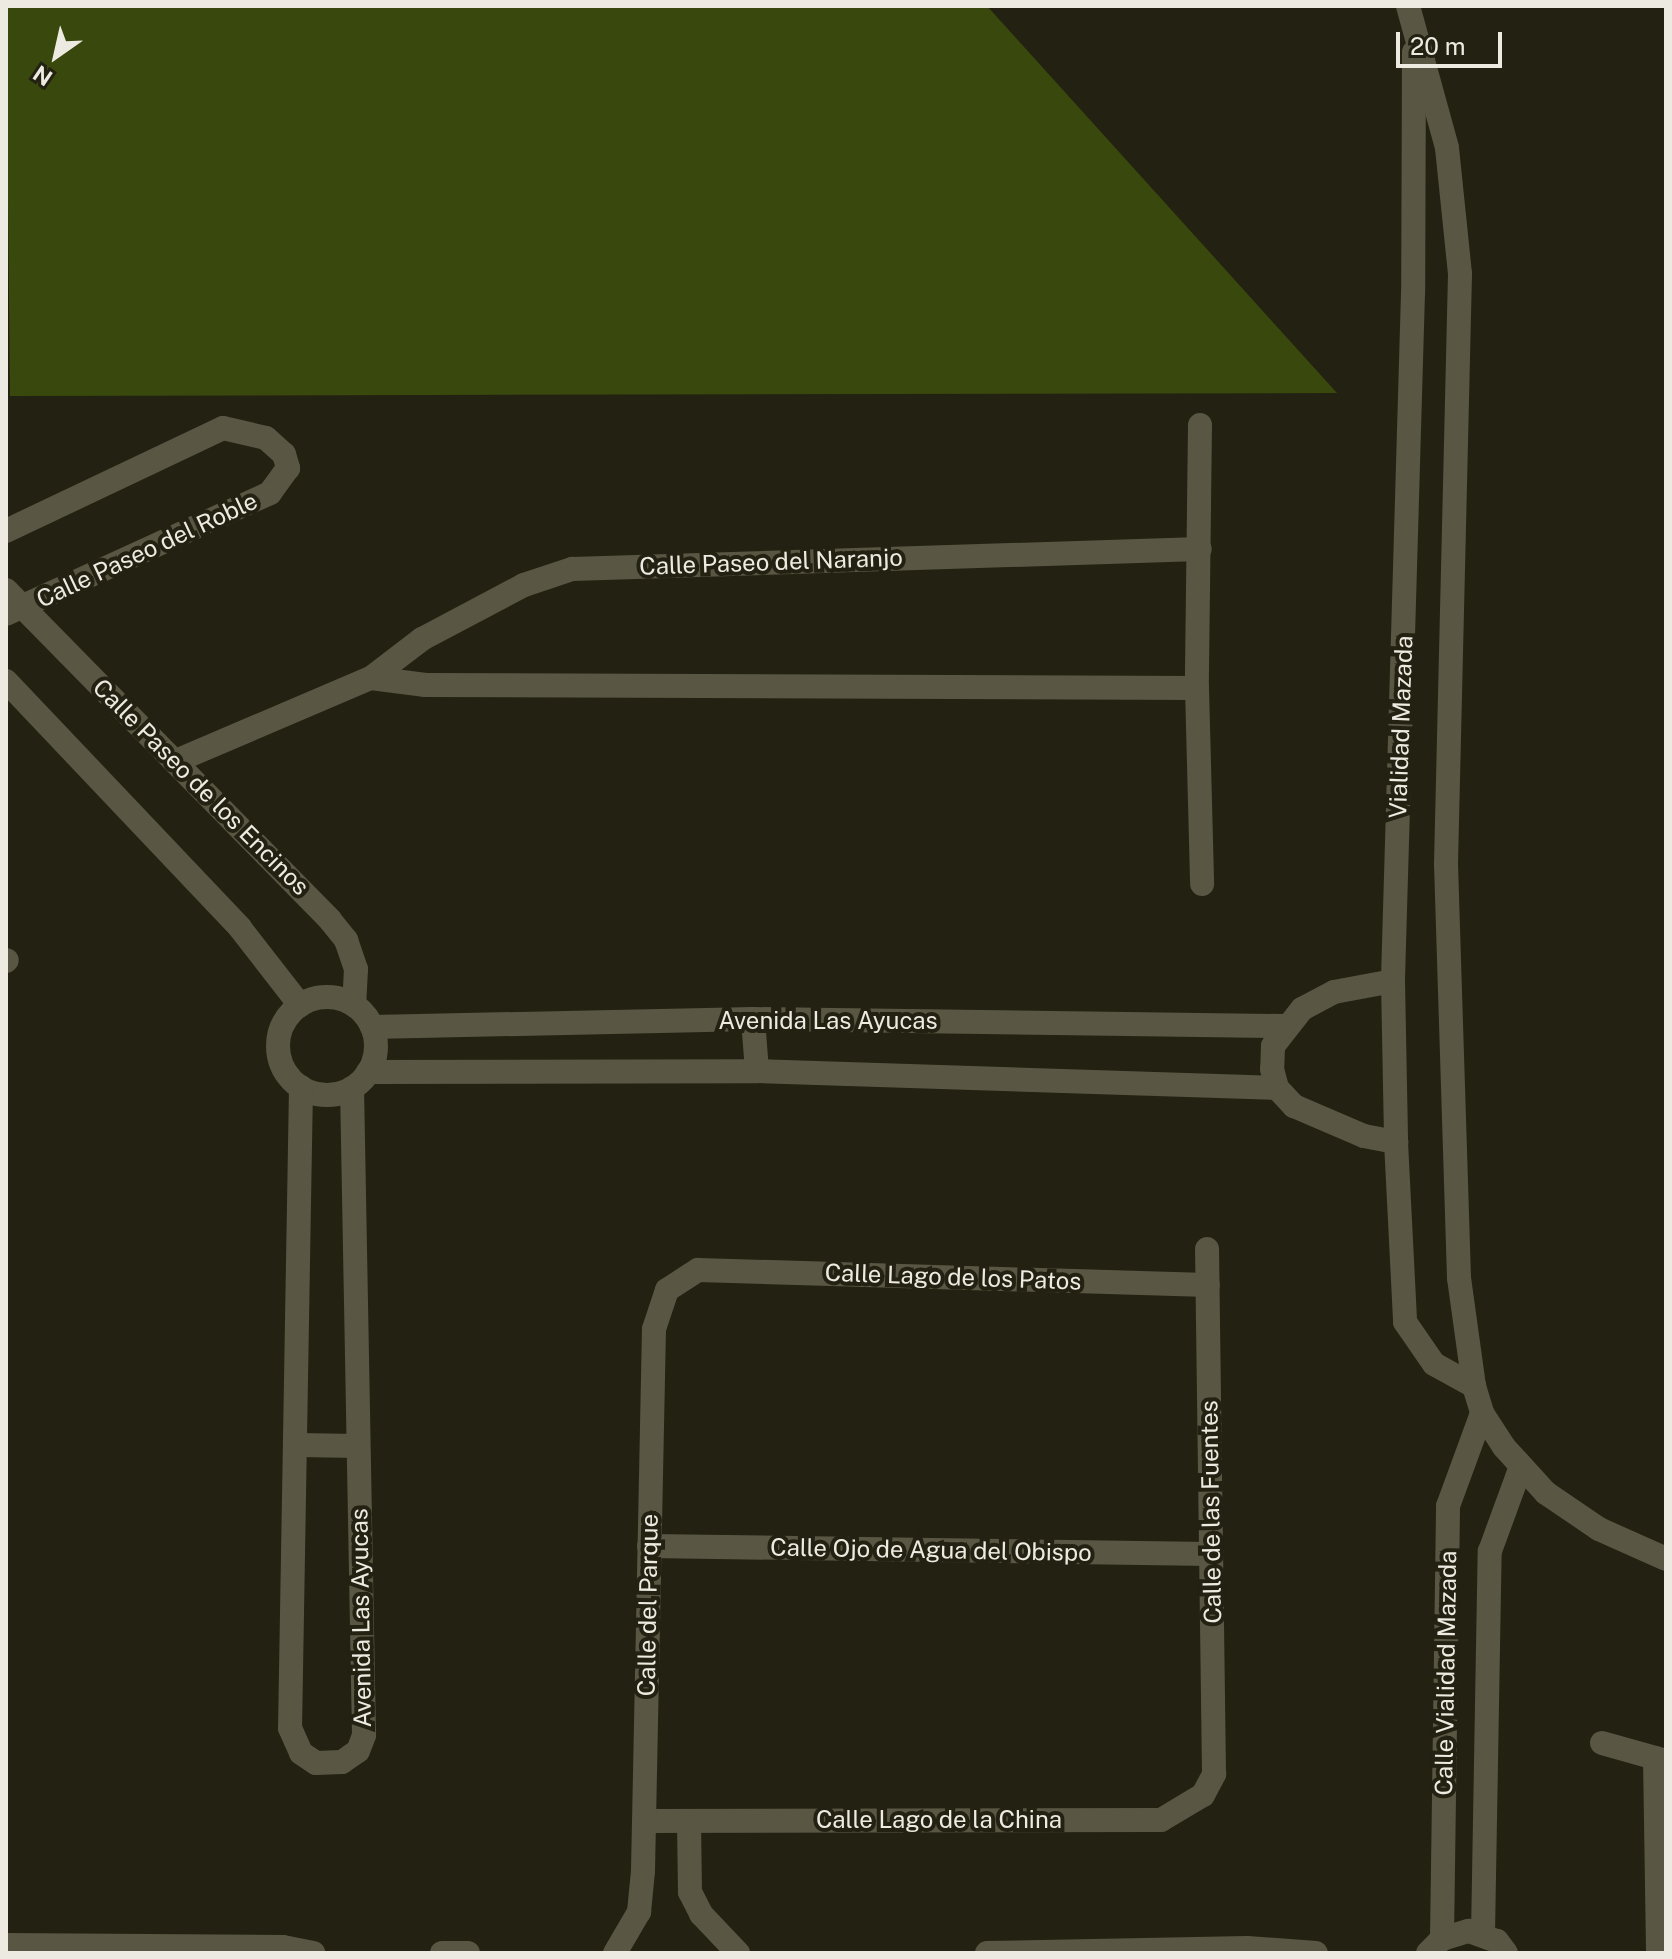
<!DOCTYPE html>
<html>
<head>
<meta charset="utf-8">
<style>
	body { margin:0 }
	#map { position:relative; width:1672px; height:1959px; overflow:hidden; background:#232111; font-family:"Public Sans",sans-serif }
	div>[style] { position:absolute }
	.green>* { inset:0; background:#39480c }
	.street>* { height:24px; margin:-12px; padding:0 12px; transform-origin:12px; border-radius:12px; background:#595644 }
	.street>.ring { margin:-12px; padding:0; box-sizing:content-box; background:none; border:24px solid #595644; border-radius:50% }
	span { translate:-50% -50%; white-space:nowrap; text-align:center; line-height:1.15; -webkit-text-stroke:8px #232111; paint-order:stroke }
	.street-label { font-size:24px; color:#edebe1 }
	.frame { position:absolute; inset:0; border:8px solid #edebe1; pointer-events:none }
	.north { position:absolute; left:16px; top:16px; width:80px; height:80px; -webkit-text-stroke:6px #232111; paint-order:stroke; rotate:214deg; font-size:22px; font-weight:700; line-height:32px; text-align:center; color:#edebe1 }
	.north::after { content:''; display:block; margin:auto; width:28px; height:36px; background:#edebe1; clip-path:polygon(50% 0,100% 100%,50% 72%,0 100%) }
	.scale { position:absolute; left:1396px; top:32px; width:106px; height:36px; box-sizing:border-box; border:4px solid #edebe1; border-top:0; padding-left:10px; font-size:24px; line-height:28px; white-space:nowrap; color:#edebe1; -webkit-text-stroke:6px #232111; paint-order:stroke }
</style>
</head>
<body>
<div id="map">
	<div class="green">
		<i style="clip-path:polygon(6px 6px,987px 6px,1337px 393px,10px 396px)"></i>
	</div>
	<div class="street">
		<i style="left:1408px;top:6px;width:147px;rotate:74.6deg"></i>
		<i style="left:1447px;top:148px;width:127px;rotate:84.1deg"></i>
		<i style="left:1460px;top:274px;width:590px;rotate:91.36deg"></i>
		<i style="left:1446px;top:864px;width:414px;rotate:88.2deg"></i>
		<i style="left:1459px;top:1278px;width:109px;rotate:82.1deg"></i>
		<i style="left:1474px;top:1386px;width:28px;rotate:73deg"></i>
		<i style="left:1482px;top:1413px;width:40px;rotate:57.1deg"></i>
		<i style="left:1504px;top:1447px;width:62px;rotate:47.6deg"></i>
		<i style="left:1546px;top:1493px;width:64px;rotate:34.2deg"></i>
		<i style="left:1599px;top:1529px;width:73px;rotate:24.1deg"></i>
		<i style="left:1414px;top:52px;width:241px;rotate:90.2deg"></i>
		<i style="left:1413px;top:293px;width:688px;rotate:91.67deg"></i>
		<i style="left:1393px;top:981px;width:161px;rotate:88.9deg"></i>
		<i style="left:1396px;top:1142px;width:180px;rotate:87.1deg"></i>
		<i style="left:1405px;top:1322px;width:51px;rotate:55.4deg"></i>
		<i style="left:1434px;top:1364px;width:46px;rotate:28.8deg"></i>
		<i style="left:1200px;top:425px;width:263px;rotate:90.7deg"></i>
		<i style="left:1197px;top:688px;width:196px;rotate:88.5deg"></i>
		<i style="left:6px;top:531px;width:240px;rotate:-25.4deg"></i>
		<i style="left:223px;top:428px;width:44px;rotate:13.1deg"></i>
		<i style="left:266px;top:438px;width:24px;rotate:42deg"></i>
		<i style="left:284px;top:454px;width:15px;rotate:74deg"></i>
		<i style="left:288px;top:468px;width:31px;rotate:126deg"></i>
		<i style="left:270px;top:493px;width:290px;rotate:155.4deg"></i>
		<i style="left:6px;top:590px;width:462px;rotate:45.5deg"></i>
		<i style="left:330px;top:920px;width:26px;rotate:51deg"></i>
		<i style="left:346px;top:940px;width:31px;rotate:71deg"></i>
		<i style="left:356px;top:969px;width:36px;rotate:93deg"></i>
		<i style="left:371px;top:678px;width:55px;rotate:7.3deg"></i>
		<i style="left:426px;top:685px;width:771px;rotate:0.22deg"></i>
		<i style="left:6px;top:681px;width:340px;rotate:46.5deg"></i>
		<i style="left:240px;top:928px;width:98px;rotate:52.1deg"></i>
		<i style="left:176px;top:761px;width:212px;rotate:-23.1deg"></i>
		<i style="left:371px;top:678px;width:64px;rotate:-37.4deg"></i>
		<i style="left:422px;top:639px;width:115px;rotate:-27.9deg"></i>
		<i style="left:524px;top:585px;width:51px;rotate:-18.4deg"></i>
		<i style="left:572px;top:569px;width:628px;rotate:-1.82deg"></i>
		<i style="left:6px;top:961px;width:1px;rotate:-45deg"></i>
		<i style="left:1393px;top:981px;width:60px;rotate:169.4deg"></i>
		<i style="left:1334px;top:992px;width:36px;rotate:152deg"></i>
		<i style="left:1302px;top:1009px;width:47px;rotate:128.1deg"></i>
		<i style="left:1273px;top:1046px;width:23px;rotate:92deg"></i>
		<i style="left:1272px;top:1069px;width:20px;rotate:75deg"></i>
		<i style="left:1277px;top:1088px;width:25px;rotate:47deg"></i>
		<i style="left:1294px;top:1106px;width:76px;rotate:23.2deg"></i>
		<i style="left:1364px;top:1136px;width:33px;rotate:11deg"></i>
		<i class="ring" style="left:278px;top:997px;width:74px;height:74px"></i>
		<i style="left:753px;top:1019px;width:52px;rotate:85.6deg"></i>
		<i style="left:372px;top:1027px;width:381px;rotate:-1.2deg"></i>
		<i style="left:753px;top:1019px;width:531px;rotate:0.76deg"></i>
		<i style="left:368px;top:1072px;width:389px;rotate:-0.1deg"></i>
		<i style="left:757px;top:1071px;width:520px;rotate:1.87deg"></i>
		<i style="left:301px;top:1087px;width:641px;rotate:90.98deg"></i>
		<i style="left:290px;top:1728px;width:27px;rotate:66deg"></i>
		<i style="left:301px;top:1753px;width:18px;rotate:34deg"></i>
		<i style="left:316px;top:1763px;width:26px;rotate:-2deg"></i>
		<i style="left:342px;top:1762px;width:19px;rotate:-35deg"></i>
		<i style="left:358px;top:1751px;width:17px;rotate:-69deg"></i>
		<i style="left:364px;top:1735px;width:647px;rotate:-91.06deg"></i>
		<i style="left:297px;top:1445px;width:61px;rotate:0.9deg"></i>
		<i style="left:649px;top:1546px;width:563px;rotate:0.81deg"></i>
		<i style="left:1602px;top:1743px;width:66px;rotate:15.7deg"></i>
		<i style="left:1655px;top:1758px;width:195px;rotate:89.1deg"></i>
		<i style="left:644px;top:1821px;width:517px;rotate:-0.11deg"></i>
		<i style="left:1161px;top:1820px;width:49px;rotate:-30.8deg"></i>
		<i style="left:1203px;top:1795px;width:24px;rotate:-62deg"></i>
		<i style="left:1214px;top:1774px;width:525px;rotate:-90.76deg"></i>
		<i style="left:689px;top:1821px;width:71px;rotate:89.2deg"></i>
		<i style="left:690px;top:1892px;width:25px;rotate:63deg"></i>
		<i style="left:701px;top:1914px;width:54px;rotate:46.5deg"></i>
		<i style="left:1483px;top:1934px;width:383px;rotate:-89deg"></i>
		<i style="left:1490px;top:1551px;width:87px;rotate:-69.9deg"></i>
		<i style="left:1442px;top:1939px;width:433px;rotate:-89.2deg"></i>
		<i style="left:1448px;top:1506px;width:99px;rotate:-69.9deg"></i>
		<i style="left:6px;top:1945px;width:277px;rotate:0.4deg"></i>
		<i style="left:283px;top:1947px;width:31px;rotate:11deg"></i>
		<i style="left:442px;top:1953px;width:26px"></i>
		<i style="left:615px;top:1953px;width:48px;rotate:-59.7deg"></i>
		<i style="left:639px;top:1912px;width:41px;rotate:-84.4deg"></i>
		<i style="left:643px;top:1871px;width:542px;rotate:-88.84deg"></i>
		<i style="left:654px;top:1329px;width:41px;rotate:-71.6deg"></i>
		<i style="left:667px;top:1290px;width:37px;rotate:-33deg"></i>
		<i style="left:698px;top:1270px;width:510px;rotate:1.68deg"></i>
		<i style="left:987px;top:1953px;width:260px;rotate:-1.1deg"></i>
		<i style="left:1247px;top:1948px;width:69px;rotate:4.1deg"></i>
		<i style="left:1428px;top:1953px;width:20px;rotate:-45deg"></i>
		<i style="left:1442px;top:1939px;width:28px;rotate:-17deg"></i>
		<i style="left:1469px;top:1931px;width:30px;rotate:20deg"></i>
		<i style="left:1497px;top:1941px;width:15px;rotate:53deg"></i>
	</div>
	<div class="street-label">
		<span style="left:147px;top:550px;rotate:-25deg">Calle Paseo del Roble</span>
		<span style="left:771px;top:562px;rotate:-2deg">Calle Paseo del Naranjo</span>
		<span style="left:1401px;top:727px;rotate:-88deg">Vialidad Mazada</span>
		<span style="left:201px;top:787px;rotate:45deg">Calle Paseo de los Encinos</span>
		<span style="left:828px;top:1021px">Avenida Las Ayucas</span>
		<span style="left:953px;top:1277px;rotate:2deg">Calle Lago de los Patos</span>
		<span style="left:1211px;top:1512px;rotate:-91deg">Calle de las Fuentes</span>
		<span style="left:931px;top:1550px;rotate:1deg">Calle Ojo de Agua del Obispo</span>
		<span style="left:648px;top:1605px;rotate:-89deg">Calle del Parque</span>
		<span style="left:361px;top:1618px;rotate:-91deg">Avenida Las Ayucas</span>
		<span style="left:1446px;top:1673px;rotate:-89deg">Calle Vialidad Mazada</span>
		<span style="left:939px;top:1820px">Calle Lago de la China</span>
	</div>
	<div class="frame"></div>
	<div class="north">N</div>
	<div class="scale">20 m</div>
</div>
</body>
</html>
